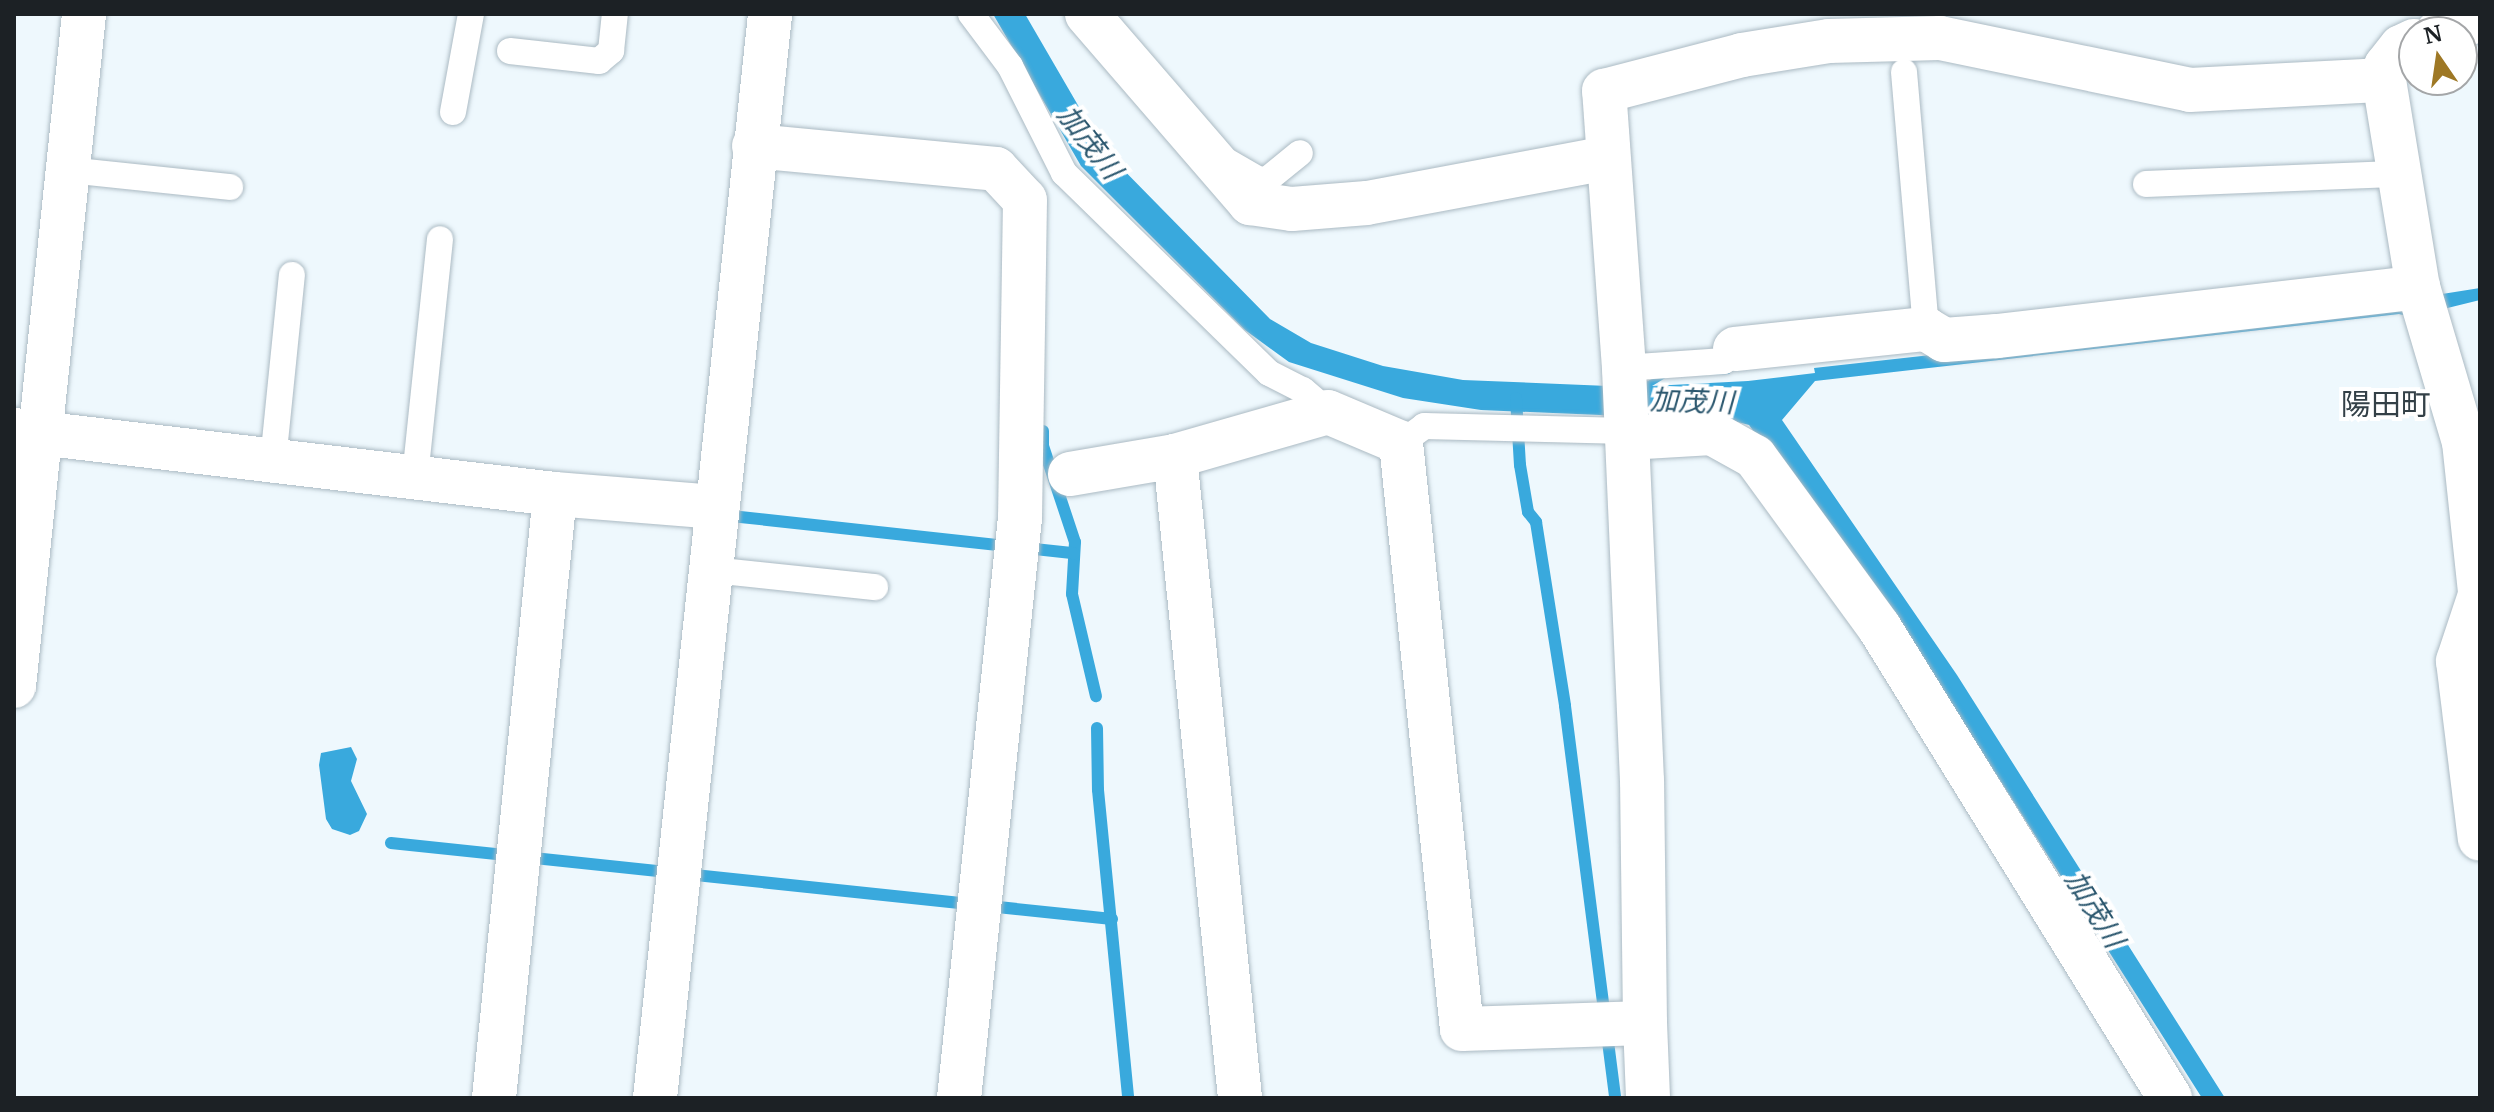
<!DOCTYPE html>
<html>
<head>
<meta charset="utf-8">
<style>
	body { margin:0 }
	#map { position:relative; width:2494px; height:1112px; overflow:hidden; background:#eef8fd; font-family:Merriweather,"Noto Sans JP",serif }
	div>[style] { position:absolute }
	.water>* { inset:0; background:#39a9dd }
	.stream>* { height:12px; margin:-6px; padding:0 6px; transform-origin:6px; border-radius:6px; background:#39a9dd }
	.roads { filter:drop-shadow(0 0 2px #abbac3) drop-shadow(0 0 2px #abbac3) }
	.service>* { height:26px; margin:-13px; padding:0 13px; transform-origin:13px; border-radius:13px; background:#fff }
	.minor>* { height:44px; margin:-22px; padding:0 22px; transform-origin:22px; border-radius:22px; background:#fff }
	span { translate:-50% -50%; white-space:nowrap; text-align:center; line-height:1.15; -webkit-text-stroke:8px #fff; paint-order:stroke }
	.water-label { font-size:28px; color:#2b576e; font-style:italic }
	.quarter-label { font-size:30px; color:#334047 }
	.frame { position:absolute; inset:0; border:16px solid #1c2125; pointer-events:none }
	.north { position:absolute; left:2398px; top:16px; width:80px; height:80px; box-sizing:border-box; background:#fff; border:2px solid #a4a6a8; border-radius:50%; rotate:347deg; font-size:22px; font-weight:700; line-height:32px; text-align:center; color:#1c2125 }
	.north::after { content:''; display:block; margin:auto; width:28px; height:36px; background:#9e7825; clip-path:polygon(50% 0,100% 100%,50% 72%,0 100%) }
</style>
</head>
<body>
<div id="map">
	<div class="water">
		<i style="clip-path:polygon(993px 14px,1025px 14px,1104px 150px,1270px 319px,1311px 343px,1383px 366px,1463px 380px,1608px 386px,1648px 381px,1665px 371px,1725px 367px,1730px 374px,1667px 377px,1652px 386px,1748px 381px,1815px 373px,1814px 368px,2354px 308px,2480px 288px,2480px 300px,2411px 317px,2399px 314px,1815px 381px,1782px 420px,1957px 675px,2225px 1098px,2202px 1098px,1940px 686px,1749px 425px,1699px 412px,1646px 417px,1481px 410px,1403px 398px,1289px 362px,1245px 330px,1081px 166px)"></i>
		<i style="clip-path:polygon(351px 747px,357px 759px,351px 781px,367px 814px,359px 831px,350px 835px,332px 829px,326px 819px,319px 765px,321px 753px)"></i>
	</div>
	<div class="stream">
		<i style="left:1516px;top:398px;width:67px;rotate:86.6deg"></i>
		<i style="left:1520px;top:465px;width:48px;rotate:80.3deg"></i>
		<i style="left:1528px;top:512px;width:13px;rotate:51deg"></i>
		<i style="left:1536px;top:522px;width:186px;rotate:81deg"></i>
		<i style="left:1565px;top:706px;width:395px;rotate:82.7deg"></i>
		<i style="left:1043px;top:431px;width:15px;rotate:90deg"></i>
		<i style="left:1043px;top:446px;width:101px;rotate:71.6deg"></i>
		<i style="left:1075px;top:542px;width:52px;rotate:93.3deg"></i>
		<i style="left:1072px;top:594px;width:105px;rotate:76.8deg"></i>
		<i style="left:731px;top:516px;width:345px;rotate:6.2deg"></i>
		<i style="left:1097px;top:728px;width:62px;rotate:89.1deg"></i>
		<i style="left:1098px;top:790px;width:309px;rotate:84.4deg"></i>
		<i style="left:391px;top:843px;width:725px;rotate:6.02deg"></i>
	</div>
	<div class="roads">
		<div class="service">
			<i style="left:971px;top:14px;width:65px;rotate:53.1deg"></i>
			<i style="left:1010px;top:66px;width:120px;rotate:63.2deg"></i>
			<i style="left:1064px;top:173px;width:286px;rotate:44.3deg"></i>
			<i style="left:1269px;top:373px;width:38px;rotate:27deg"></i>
			<i style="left:1303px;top:390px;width:33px;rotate:41deg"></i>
			<i style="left:510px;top:51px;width:90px;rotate:6.4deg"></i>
			<i style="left:599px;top:61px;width:16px;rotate:-40deg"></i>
			<i style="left:611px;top:51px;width:37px;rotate:-84deg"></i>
			<i style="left:1904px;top:72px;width:258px;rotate:85.1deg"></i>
			<i style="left:453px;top:112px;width:100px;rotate:-79.6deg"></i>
			<i style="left:1228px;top:162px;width:36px;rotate:30deg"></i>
			<i style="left:1259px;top:180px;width:9px;rotate:-6deg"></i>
			<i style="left:1268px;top:179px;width:41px;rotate:-39.1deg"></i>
			<i style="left:68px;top:170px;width:163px;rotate:6deg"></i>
			<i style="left:2146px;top:184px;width:253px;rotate:-2.3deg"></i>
			<i style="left:1624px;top:368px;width:100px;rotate:-4deg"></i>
			<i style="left:1724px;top:361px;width:16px;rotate:-47deg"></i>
			<i style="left:1401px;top:443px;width:29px;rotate:-36deg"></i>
			<i style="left:1424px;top:426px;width:203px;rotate:1.4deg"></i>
			<i style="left:273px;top:461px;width:187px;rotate:-84.2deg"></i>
			<i style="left:415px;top:477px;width:239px;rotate:-84deg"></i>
			<i style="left:712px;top:570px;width:164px;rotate:6deg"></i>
		</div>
		<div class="minor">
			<i style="left:1087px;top:14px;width:250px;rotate:49.2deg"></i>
			<i style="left:1250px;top:203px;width:42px;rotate:8.1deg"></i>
			<i style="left:1292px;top:209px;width:75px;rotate:-4.6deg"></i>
			<i style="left:1367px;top:203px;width:245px;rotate:-10.6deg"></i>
			<i style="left:2438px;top:32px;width:44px;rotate:-15.9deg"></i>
			<i style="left:2414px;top:41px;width:14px;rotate:155deg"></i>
			<i style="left:2401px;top:47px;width:24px;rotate:128deg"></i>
			<i style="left:2386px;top:66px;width:14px;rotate:98deg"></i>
			<i style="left:2384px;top:80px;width:210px;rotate:80.7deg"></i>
			<i style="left:2418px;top:287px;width:162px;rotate:73.5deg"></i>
			<i style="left:2464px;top:442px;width:151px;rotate:83.9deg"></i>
			<i style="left:754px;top:146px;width:243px;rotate:5.4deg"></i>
			<i style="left:996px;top:169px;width:42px;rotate:46.9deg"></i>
			<i style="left:1025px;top:200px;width:318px;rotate:90.9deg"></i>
			<i style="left:1020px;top:518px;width:583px;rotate:96deg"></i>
			<i style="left:1735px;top:349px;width:192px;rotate:-6deg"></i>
			<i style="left:1926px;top:329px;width:21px;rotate:31deg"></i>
			<i style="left:1944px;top:340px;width:53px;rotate:-4.3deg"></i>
			<i style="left:1997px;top:336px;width:424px;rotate:-6.6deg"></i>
			<i style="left:14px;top:430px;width:545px;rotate:6.75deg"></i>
			<i style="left:1627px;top:438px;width:85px;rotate:-3.4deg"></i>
			<i style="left:1712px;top:433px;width:49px;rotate:29.2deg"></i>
			<i style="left:1755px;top:457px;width:210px;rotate:53.9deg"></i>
			<i style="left:1879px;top:627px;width:554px;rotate:58.29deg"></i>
			<i style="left:1175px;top:456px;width:645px;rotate:84.22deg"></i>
			<i style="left:1070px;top:474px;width:107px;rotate:-9.7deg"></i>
			<i style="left:1175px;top:456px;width:159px;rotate:-16deg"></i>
			<i style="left:1328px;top:412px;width:79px;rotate:23deg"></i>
			<i style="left:1401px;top:443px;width:589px;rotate:84.06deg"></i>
			<i style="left:1462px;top:1029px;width:183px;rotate:-1.9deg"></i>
			<i style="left:1645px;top:1023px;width:242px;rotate:-90.7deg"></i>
			<i style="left:1642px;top:781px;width:413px;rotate:-92.5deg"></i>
			<i style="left:1624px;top:368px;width:278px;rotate:-94.1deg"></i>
			<i style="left:1604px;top:91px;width:143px;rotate:-14.6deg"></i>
			<i style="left:1742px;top:55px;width:88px;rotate:-9.1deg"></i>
			<i style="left:1829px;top:41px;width:111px;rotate:-1.5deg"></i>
			<i style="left:1940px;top:38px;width:255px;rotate:11.7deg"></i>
			<i style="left:2190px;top:90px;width:194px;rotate:-3deg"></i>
			<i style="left:2480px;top:595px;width:70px;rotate:108.4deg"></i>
			<i style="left:2458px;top:661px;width:179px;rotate:83deg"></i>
			<i style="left:14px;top:686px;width:676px;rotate:-84.05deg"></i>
			<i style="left:1645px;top:1023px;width:75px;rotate:87.7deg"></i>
			<i style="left:494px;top:1098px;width:607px;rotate:-84.23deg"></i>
			<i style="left:555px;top:494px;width:163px;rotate:4.6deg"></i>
			<i style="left:655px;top:1098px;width:1090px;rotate:-83.94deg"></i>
		</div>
	</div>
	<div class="water-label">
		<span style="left:1090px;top:142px;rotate:52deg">加茂川</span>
		<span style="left:1692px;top:401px;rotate:2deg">加茂川</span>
		<span style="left:2095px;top:909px;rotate:58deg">加茂川</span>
	</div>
	<div class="quarter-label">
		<span style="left:2386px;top:404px">陽田町</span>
	</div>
	<div class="frame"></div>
	<div class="north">N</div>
</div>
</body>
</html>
